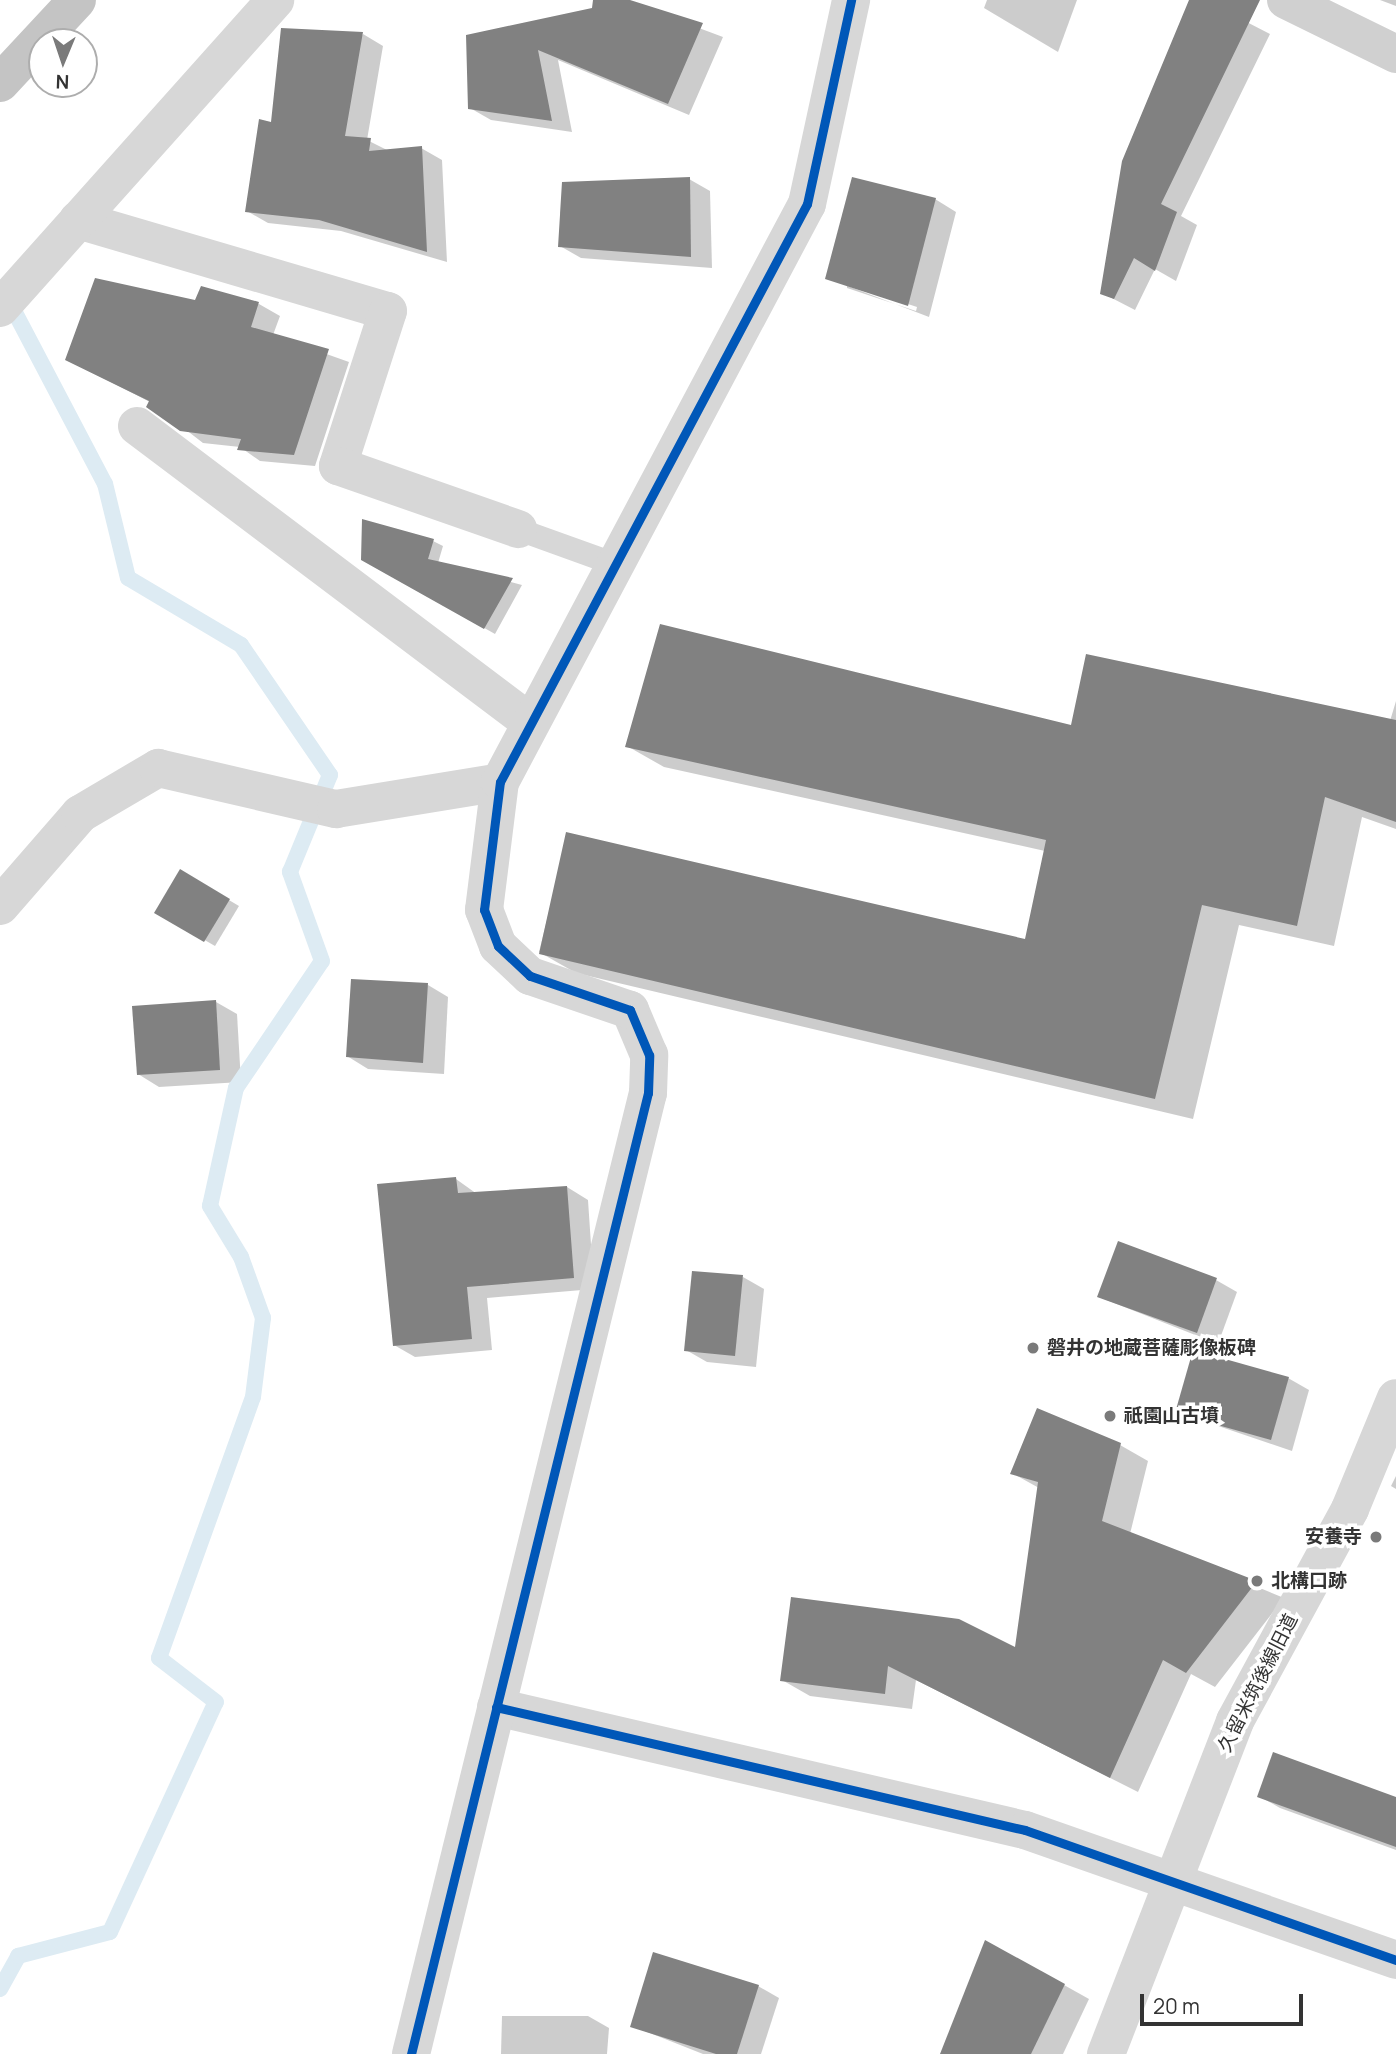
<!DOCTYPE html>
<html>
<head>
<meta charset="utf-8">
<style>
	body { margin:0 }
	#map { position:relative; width:1396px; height:2054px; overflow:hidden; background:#fff; font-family:Manrope,"Noto Sans JP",sans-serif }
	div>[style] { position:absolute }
	.shadow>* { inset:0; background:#0003 }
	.stream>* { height:16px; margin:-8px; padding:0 8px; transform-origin:8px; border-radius:8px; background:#ddebf3 }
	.building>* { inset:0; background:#818181 }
	.service>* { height:23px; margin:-11.5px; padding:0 11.5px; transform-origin:11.5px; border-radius:11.5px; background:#d7d7d7 }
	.minor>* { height:38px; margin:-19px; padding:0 19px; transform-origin:19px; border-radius:19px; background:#d7d7d7 }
	.secondary>* { height:38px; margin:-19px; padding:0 19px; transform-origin:19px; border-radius:19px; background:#d0d0d0 }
	.motorway>* { height:38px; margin:-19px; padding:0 19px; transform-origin:19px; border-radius:19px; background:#c4c4c4 }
	.cycleway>* { height:9px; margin:-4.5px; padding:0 4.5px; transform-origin:4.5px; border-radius:4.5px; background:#0057b8 }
	.dots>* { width:19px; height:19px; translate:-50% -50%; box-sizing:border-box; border:4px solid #fff; border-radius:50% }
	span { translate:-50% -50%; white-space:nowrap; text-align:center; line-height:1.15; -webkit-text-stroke:7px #fff; paint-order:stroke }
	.poi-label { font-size:19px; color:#333; font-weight:700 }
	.left { translate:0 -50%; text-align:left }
	.right { translate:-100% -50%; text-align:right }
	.street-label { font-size:19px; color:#333 }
	.north { position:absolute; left:28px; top:28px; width:70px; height:70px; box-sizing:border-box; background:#fff; border:2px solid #adadad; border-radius:50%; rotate:182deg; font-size:19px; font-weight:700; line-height:28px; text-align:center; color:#333 }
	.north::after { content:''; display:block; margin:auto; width:24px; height:32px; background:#7a7a7a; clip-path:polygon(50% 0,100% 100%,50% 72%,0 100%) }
	.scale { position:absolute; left:1140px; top:1994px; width:163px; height:32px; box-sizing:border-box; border:4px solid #333; border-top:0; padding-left:9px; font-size:21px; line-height:24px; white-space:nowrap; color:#333; -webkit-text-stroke:5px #fff; paint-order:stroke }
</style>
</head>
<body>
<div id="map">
	<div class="shadow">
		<i style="clip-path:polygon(594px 0,624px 0,723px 37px,689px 115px,558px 60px,572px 132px,491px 120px,470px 108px,468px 36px,594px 9px)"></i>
		<i style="clip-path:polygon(987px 0,1077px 0,1058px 52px,984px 8px)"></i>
		<i style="clip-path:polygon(1190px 0,1204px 0,1270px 34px,1181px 216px,1197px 225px,1176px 281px,1155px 269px,1135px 310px,1102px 293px)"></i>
		<i style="clip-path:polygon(1380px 0,1396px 0,1396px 6px)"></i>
		<i style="clip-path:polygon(363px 34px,383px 46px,367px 140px,389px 151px,421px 148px,442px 160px,447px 262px,341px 231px,268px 223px,247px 211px)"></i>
		<i style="clip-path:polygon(689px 179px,710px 191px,712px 268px,581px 258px,560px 246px)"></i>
		<i style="clip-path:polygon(evenodd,935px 199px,956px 212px,929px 317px,827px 278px,935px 199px,847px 284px,917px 307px,916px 311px,847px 288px,847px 284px)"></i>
		<i style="clip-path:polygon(202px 288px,259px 304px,280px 316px,273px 335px,349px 362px,315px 466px,260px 461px,240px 447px,203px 443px,150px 402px,67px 360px,196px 302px)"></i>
		<i style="clip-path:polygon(433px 541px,443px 546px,438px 563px,522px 585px,495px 634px,362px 559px)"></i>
		<i style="clip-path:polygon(1396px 701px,1396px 829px,1362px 817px,1334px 946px,1239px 925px,1193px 1119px,576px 973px,539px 952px,568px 834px,1026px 941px,1045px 851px,664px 767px,627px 746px,1390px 721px)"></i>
		<i style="clip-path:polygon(180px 871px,239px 906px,215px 946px,156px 912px)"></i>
		<i style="clip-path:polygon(428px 985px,448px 997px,444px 1074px,368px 1069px,347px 1056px)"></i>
		<i style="clip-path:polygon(216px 1002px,237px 1014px,241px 1082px,159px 1087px,138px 1074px)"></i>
		<i style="clip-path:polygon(456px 1179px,477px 1194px,567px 1187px,588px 1200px,594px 1289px,487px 1298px,492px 1350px,415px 1357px,394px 1345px)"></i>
		<i style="clip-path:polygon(743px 1277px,764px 1289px,756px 1367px,707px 1362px,686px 1350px)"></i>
		<i style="clip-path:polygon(1216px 1280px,1237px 1292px,1218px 1344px,1099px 1297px)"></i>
		<i style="clip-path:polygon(1288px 1378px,1309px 1390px,1292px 1451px,1177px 1412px)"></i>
		<i style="clip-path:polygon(1120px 1445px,1148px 1461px,1130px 1534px,1284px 1598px,1215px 1687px,1191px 1674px,1138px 1792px,916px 1680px,912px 1709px,810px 1696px,782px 1680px,793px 1599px,1017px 1649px,1039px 1488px,1012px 1473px)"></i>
		<i style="clip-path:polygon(1396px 1476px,1396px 1489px,1391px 1486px)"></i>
		<i style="clip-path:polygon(1259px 1796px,1396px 1799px,1396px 1850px,1280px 1808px)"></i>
		<i style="clip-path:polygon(1064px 1985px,1089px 1999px,1063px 2054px,942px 2054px)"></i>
		<i style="clip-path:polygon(758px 1986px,779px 1998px,761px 2054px,703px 2054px,632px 2026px)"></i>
		<i style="clip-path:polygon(502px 2016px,588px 2016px,609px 2028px,607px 2054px,501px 2054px)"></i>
	</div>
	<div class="stream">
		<i style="left:0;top:1989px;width:38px;rotate:-61deg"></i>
		<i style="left:18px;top:1956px;width:95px;rotate:-14.6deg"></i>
		<i style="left:110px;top:1932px;width:253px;rotate:-65.3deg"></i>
		<i style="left:216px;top:1702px;width:72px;rotate:-142.3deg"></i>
		<i style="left:159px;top:1658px;width:277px;rotate:-70.2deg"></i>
		<i style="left:253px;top:1397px;width:80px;rotate:-82.8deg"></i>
		<i style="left:263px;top:1318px;width:65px;rotate:-109.8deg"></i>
		<i style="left:241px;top:1257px;width:60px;rotate:-121.3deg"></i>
		<i style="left:210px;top:1206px;width:121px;rotate:-77.6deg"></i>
		<i style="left:236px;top:1088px;width:153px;rotate:-55.9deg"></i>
		<i style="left:322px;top:961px;width:95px;rotate:-109.8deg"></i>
		<i style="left:290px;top:872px;width:105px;rotate:-67.6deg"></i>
		<i style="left:330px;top:775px;width:158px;rotate:-124.4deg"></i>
		<i style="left:241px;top:645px;width:131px;rotate:-149.3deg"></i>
		<i style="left:128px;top:578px;width:97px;rotate:-103.7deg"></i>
		<i style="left:105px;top:484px;width:209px;rotate:-117.7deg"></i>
	</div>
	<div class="building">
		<i style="clip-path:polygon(593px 0,630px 0,703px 23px,668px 104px,538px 50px,552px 121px,468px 109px,466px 35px,592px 8px)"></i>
		<i style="clip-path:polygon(1189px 0,1260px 0,1161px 204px,1177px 212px,1155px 271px,1134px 258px,1114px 299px,1100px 294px,1122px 161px)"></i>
		<i style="clip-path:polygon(281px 28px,363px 32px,345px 136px,371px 138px,369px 151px,422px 146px,427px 252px,319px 220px,245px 212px,259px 119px,271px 122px)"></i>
		<i style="clip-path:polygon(690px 177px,691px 257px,558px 247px,562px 182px)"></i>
		<i style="clip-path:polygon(852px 177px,936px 198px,908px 306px,825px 279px)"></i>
		<i style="clip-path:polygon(95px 278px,195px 300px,201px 286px,259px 302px,251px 327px,329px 349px,294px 455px,237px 450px,241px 439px,180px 431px,146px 407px,149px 401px,65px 360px)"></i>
		<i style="clip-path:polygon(362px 519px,434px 539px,428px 559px,513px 578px,484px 629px,361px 560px)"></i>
		<i style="clip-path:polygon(660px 624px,1071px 725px,1086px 654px,1396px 720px,1396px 822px,1325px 797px,1297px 926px,1202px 905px,1155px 1099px,539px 954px,566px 832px,1025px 939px,1046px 840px,625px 747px)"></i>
		<i style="clip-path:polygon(180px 869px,230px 899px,204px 942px,154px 913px)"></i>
		<i style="clip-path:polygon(351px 979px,428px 983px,423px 1063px,346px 1057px)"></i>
		<i style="clip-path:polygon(216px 1000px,220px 1070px,137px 1075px,132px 1006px)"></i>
		<i style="clip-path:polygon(456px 1177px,458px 1193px,567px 1186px,574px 1278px,467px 1287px,472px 1339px,393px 1346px,377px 1184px)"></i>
		<i style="clip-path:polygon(1118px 1241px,1217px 1278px,1197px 1333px,1097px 1297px)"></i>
		<i style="clip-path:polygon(692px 1271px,743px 1275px,735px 1356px,684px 1351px)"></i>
		<i style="clip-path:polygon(1193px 1350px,1289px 1377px,1271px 1440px,1175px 1413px)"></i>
		<i style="clip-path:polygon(1037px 1408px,1121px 1443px,1102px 1521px,1257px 1581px,1186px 1673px,1163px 1660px,1110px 1778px,888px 1666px,885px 1694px,780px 1681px,791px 1597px,959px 1619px,1015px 1647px,1038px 1482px,1010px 1474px)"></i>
		<i style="clip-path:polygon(1273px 1752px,1396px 1797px,1396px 1847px,1257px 1797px)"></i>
		<i style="clip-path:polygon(985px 1940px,1065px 1984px,1031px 2054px,940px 2054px)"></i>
		<i style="clip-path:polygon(653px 1952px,759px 1985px,737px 2054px,716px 2054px,630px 2027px)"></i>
	</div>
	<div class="service">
		<i style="left:518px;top:529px;width:103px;rotate:19.8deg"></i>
	</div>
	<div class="minor">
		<i style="left:78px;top:220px;width:323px;rotate:16.4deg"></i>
		<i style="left:388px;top:311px;width:163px;rotate:107.9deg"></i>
		<i style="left:338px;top:466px;width:191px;rotate:19.3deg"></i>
		<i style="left:0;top:308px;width:413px;rotate:-48.2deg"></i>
		<i style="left:137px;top:426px;width:493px;rotate:37deg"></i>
		<i style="left:0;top:906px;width:122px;rotate:-49deg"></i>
		<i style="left:80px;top:814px;width:91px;rotate:-30.5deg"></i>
		<i style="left:158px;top:768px;width:183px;rotate:13deg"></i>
		<i style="left:336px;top:809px;width:166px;rotate:-9.3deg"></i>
		<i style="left:496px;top:1707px;width:543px;rotate:13.09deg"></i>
		<i style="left:1025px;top:1830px;width:393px;rotate:19.3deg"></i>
		<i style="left:411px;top:2054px;width:990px;rotate:-76.15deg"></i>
		<i style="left:648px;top:1093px;width:38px;rotate:-88deg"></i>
		<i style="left:649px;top:1055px;width:49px;rotate:-112.9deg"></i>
		<i style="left:630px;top:1010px;width:106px;rotate:-161.2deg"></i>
		<i style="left:530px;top:976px;width:44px;rotate:-136.8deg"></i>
		<i style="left:498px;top:946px;width:39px;rotate:-111deg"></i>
		<i style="left:484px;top:910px;width:129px;rotate:-82.9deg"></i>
		<i style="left:500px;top:782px;width:654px;rotate:-62.03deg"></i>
		<i style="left:807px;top:204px;width:209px;rotate:-77.8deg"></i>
		<i style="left:1106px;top:2054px;width:357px;rotate:-68.8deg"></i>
		<i style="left:1235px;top:1721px;width:241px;rotate:-61.5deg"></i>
		<i style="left:1350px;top:1509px;width:120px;rotate:-67.5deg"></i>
	</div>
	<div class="secondary">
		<i style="left:1286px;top:0;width:123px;rotate:26.1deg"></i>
	</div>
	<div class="motorway">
		<i style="left:0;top:83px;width:113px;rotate:-47.1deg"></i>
	</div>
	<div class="cycleway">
		<i style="left:496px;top:1707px;width:543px;rotate:13.09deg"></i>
		<i style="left:1025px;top:1830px;width:393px;rotate:19.3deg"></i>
		<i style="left:411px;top:2054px;width:990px;rotate:-76.15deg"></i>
		<i style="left:648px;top:1093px;width:38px;rotate:-88deg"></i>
		<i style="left:649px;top:1055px;width:49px;rotate:-112.9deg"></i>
		<i style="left:630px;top:1010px;width:106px;rotate:-161.2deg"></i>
		<i style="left:530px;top:976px;width:44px;rotate:-136.8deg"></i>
		<i style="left:498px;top:946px;width:39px;rotate:-111deg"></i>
		<i style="left:484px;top:910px;width:129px;rotate:-82.9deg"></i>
		<i style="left:500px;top:782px;width:654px;rotate:-62.03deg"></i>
		<i style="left:807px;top:204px;width:209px;rotate:-77.8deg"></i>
	</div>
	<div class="dots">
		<i style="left:1033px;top:1348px;background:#7a7a7a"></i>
		<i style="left:1110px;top:1416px;background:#7a7a7a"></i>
		<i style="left:1376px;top:1537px;background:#7a7a7a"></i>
		<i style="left:1257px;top:1581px;background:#7a7a7a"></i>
	</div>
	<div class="poi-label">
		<span class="left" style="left:1047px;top:1348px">磐井の地蔵菩薩彫像板碑</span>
		<span class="left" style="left:1124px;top:1416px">祇園山古墳</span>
		<span class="right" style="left:1362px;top:1537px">安養寺</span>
		<span class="left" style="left:1271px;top:1581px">北構口跡</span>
	</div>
	<div class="street-label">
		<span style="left:1258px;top:1683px;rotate:-63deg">久留米筑後線旧道</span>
	</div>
	<div class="north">N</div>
	<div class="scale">20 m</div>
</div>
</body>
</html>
